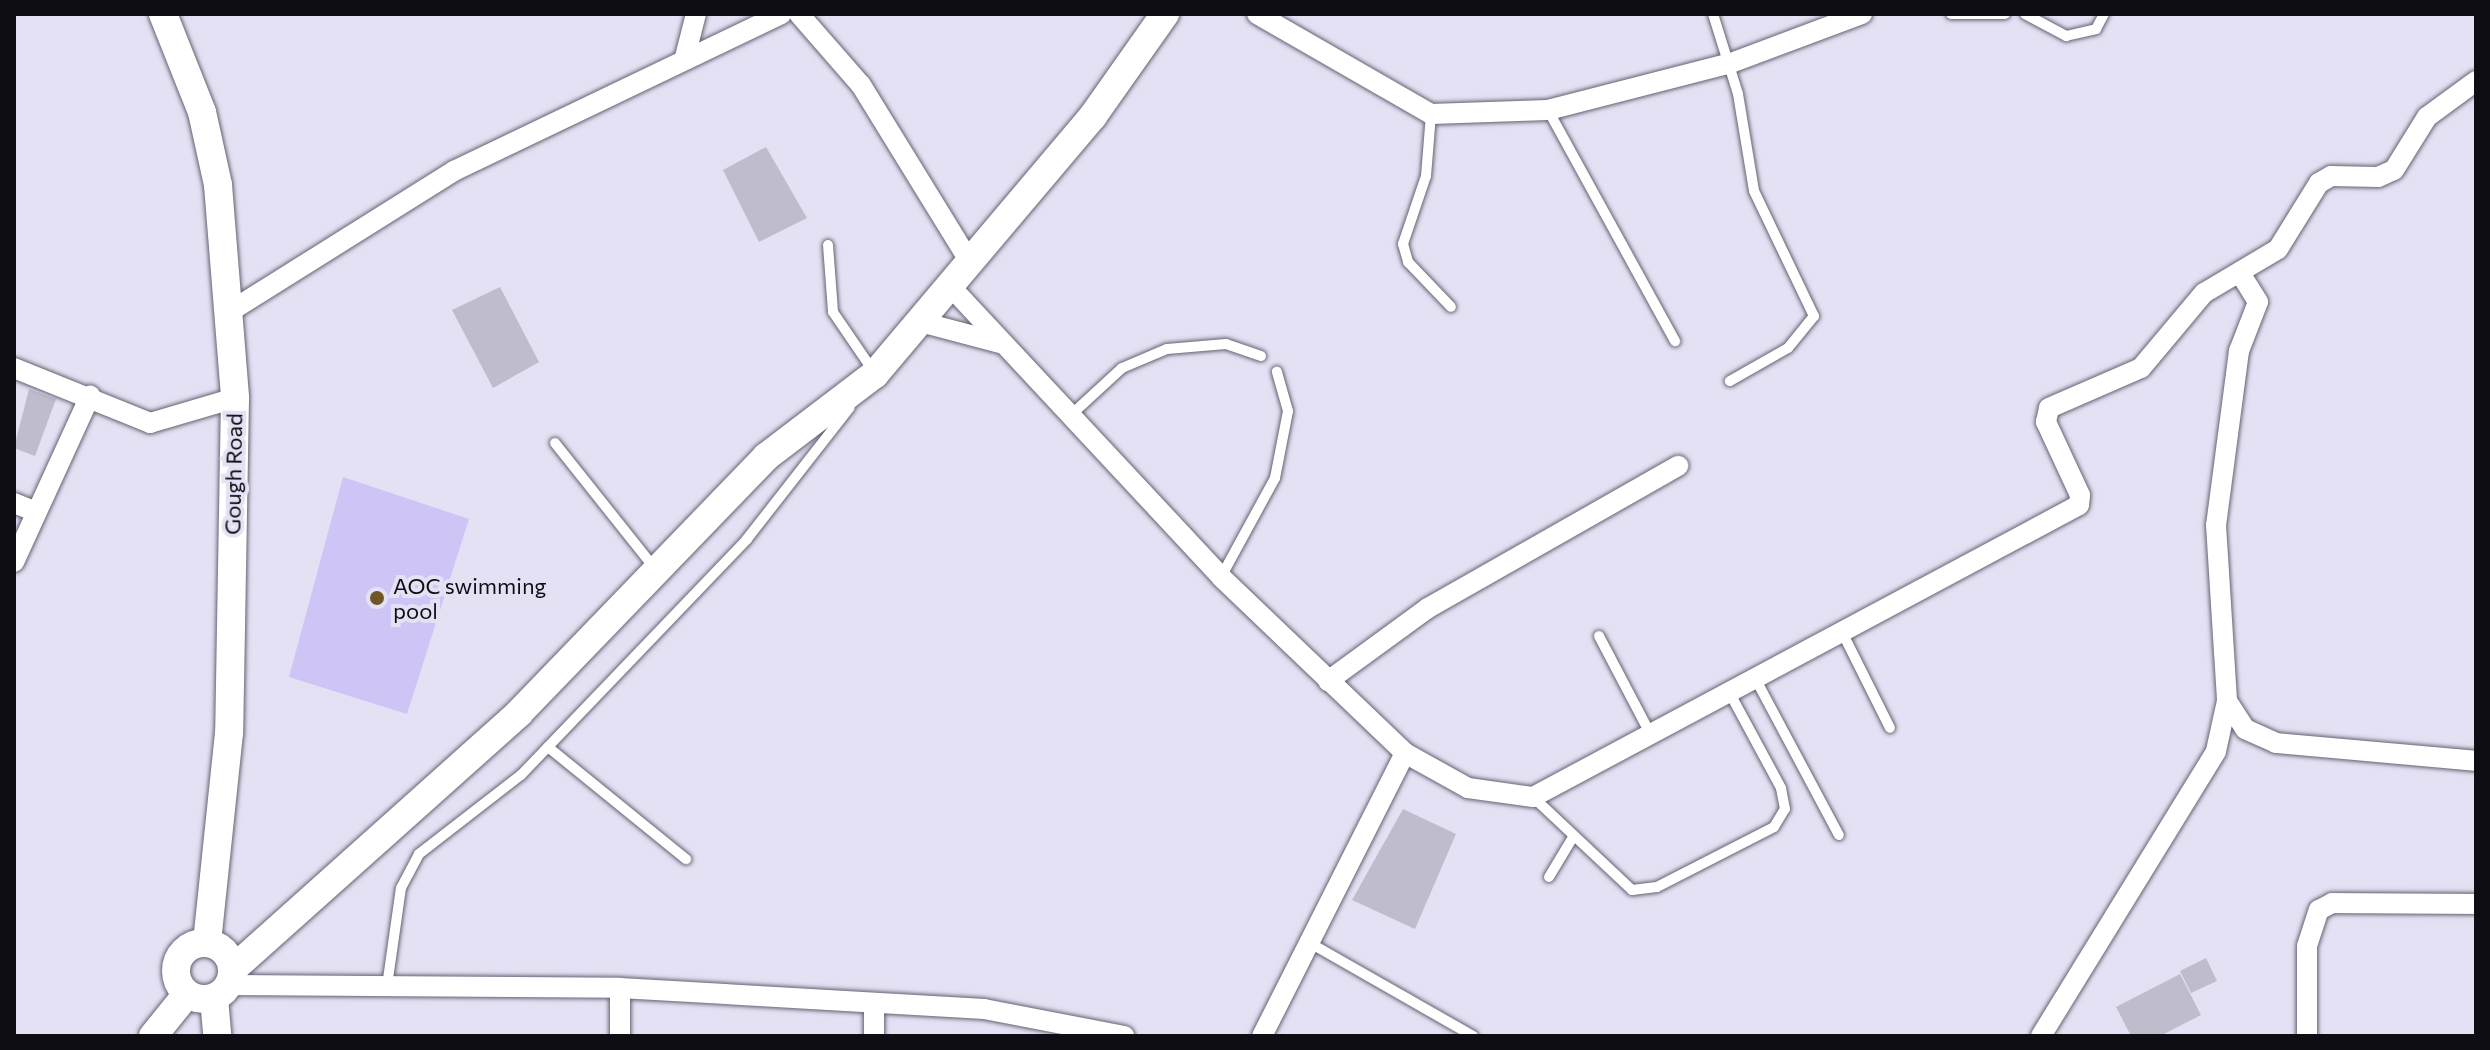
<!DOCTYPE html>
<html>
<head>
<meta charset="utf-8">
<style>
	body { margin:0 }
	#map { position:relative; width:2490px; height:1050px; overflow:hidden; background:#e5e1f4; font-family:Commissioner,sans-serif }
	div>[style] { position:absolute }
	.water>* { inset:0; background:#cec4f5 }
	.building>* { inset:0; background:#bfbcce }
	.roads { filter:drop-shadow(0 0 2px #656272) drop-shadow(0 0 2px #656272) }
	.lane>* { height:10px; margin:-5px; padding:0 5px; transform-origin:5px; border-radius:5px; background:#fff }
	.street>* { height:20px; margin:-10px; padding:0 10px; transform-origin:10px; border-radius:10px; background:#fff }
	.secondary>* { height:28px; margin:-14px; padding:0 14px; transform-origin:14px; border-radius:14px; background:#fff }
	.secondary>.ring { margin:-14px; padding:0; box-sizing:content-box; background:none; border:28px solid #fff; border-radius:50% }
	.dots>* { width:22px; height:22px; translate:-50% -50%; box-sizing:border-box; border:4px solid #e5e1f4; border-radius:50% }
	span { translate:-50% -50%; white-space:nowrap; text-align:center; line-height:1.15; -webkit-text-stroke:8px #e5e1f4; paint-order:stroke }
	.street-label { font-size:22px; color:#0e0d13 }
	.poi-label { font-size:22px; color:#0e0d13 }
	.left { translate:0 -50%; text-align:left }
	.frame { position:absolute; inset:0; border:16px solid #0e0d13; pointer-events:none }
</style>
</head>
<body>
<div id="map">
	<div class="water">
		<i style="clip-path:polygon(343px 477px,469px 519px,407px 714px,289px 677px)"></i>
	</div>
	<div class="building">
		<i style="clip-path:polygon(766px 147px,807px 218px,759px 242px,723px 170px)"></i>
		<i style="clip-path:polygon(500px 287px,539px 362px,493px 388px,452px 310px)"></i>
		<i style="clip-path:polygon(29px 389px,56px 399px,35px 456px,14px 448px)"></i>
		<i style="clip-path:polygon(1403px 809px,1456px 834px,1415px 929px,1352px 900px)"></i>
		<i style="clip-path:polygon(2206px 958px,2217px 981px,2191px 993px,2180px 971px)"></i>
		<i style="clip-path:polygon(2180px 974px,2201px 1015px,2160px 1036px,2131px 1036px,2116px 1007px)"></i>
	</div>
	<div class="roads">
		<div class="lane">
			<i style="left:1713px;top:14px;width:84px;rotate:72.6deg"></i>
			<i style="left:1738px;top:94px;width:98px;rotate:80.6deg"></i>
			<i style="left:1754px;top:191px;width:139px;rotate:64.4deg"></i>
			<i style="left:1814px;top:316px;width:41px;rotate:129.1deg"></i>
			<i style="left:1788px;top:348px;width:67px;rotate:150.4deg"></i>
			<i style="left:1951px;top:14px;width:54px"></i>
			<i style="left:2025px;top:14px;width:47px;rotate:28.2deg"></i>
			<i style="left:2066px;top:36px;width:31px;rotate:-13deg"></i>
			<i style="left:2096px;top:29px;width:17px;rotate:-62deg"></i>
			<i style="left:1548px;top:110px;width:264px;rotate:61.2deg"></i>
			<i style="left:1431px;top:114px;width:62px;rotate:94.6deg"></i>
			<i style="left:1426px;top:176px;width:72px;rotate:108.7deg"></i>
			<i style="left:1403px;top:244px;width:19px;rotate:74deg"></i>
			<i style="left:1408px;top:262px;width:62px;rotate:46.3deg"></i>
			<i style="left:828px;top:245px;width:67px;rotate:85.7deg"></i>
			<i style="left:833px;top:312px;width:73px;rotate:55.7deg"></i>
			<i style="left:1071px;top:415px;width:69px;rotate:-42.7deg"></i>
			<i style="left:1122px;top:368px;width:49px;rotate:-22.9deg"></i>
			<i style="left:1167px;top:349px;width:59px;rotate:-4.8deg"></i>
			<i style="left:1226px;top:344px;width:37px;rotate:19deg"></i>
			<i style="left:555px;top:443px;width:162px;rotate:51.5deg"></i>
			<i style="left:1221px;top:577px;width:113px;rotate:-61.4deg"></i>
			<i style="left:1275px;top:478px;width:68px;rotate:-79deg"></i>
			<i style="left:1288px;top:411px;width:41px;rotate:-105.8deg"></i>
			<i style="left:1842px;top:632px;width:107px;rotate:63.4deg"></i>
			<i style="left:1599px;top:636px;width:110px;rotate:62.3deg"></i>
			<i style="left:1755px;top:678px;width:178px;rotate:61.9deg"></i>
			<i style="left:548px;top:747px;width:178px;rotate:39.1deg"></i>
			<i style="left:1533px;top:797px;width:136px;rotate:43.2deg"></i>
			<i style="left:1632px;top:890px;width:25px;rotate:-7deg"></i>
			<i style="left:1657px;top:887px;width:131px;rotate:-27.1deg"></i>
			<i style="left:1774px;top:827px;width:21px;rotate:-59deg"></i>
			<i style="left:1785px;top:809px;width:21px;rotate:-101deg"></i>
			<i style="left:1781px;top:788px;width:109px;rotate:-118.4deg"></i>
			<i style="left:1549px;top:877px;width:47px;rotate:-59deg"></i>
			<i style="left:1310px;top:943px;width:188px;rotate:29.7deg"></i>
			<i style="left:387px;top:986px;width:99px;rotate:-81.9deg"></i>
			<i style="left:401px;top:888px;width:38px;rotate:-62deg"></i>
			<i style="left:419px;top:854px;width:129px;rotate:-37.8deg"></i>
			<i style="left:521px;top:775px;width:327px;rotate:-46.2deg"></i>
			<i style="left:747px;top:539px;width:167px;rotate:-52deg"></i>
		</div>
		<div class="street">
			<i style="left:799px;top:14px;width:94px;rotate:48.9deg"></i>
			<i style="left:861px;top:85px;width:210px;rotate:58.4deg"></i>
			<i style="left:1257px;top:14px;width:201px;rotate:29.9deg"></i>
			<i style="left:1431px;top:114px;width:117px;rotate:-2deg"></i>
			<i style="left:1548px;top:110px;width:189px;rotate:-14.4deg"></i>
			<i style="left:1731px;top:63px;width:140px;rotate:-20.5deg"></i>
			<i style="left:685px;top:57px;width:44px;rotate:-75.7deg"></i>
			<i style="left:2240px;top:273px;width:34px;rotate:58deg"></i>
			<i style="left:2258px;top:302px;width:53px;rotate:111.2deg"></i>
			<i style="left:2239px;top:351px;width:176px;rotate:97.5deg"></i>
			<i style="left:2216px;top:525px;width:176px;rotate:86.4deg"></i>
			<i style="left:2227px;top:701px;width:33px;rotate:57deg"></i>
			<i style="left:2245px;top:729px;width:34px;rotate:24deg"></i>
			<i style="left:2276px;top:743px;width:201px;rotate:5.1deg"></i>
			<i style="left:951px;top:287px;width:396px;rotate:47deg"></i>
			<i style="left:1221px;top:577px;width:255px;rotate:43.7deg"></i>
			<i style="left:1405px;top:753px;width:317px;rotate:116.8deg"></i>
			<i style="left:226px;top:314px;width:269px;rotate:-32.1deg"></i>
			<i style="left:454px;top:171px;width:363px;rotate:-25.6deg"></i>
			<i style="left:917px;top:321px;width:86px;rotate:14.8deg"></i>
			<i style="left:14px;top:368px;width:147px;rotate:22deg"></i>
			<i style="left:150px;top:423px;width:89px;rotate:-16.4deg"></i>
			<i style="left:14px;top:503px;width:24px;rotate:22deg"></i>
			<i style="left:14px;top:562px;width:183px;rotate:-65.4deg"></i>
			<i style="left:1328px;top:681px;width:124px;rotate:-36.1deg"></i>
			<i style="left:1428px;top:608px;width:288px;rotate:-29.6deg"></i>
			<i style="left:1405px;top:753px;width:72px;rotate:29.1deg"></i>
			<i style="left:1468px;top:788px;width:66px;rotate:7.9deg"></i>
			<i style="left:1533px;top:797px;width:619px;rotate:-28.14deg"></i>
			<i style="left:2079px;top:505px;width:10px;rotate:-84deg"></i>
			<i style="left:2080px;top:495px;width:81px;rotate:-115deg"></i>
			<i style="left:2046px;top:422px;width:14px;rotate:-78deg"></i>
			<i style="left:2049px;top:408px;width:100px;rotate:-23.5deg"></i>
			<i style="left:2141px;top:368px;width:98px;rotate:-50deg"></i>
			<i style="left:2204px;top:293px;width:86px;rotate:-30.7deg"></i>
			<i style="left:2278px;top:249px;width:78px;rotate:-58.2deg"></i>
			<i style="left:2319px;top:183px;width:14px;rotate:-30deg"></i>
			<i style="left:2331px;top:176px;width:47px;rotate:1.2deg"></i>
			<i style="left:2378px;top:177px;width:17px;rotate:-24deg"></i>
			<i style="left:2394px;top:170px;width:62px;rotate:-58.1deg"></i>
			<i style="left:2427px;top:117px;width:61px;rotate:-36.3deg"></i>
			<i style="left:229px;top:985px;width:391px;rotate:0.4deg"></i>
			<i style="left:620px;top:988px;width:365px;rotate:3.3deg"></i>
			<i style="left:984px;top:1009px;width:143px;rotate:10.9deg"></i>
			<i style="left:620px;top:1036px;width:48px;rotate:-90deg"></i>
			<i style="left:874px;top:1036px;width:33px;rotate:-90deg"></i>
			<i style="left:2041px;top:1036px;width:334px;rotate:-58.4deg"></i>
			<i style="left:2216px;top:751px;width:51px;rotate:-77.6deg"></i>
			<i style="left:2307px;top:1036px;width:90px;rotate:-90deg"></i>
			<i style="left:2307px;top:946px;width:38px;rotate:-72deg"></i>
			<i style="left:2319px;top:910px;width:15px;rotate:-28deg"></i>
			<i style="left:2332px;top:903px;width:144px;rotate:0.4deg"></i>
		</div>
		<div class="secondary">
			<i style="left:163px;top:14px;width:105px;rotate:68.3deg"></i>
			<i style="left:202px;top:112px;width:75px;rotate:77.6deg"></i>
			<i style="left:218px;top:185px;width:214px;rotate:85.4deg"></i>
			<i style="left:235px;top:398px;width:335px;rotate:91deg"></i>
			<i style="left:229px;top:733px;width:211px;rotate:96deg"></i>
			<i class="ring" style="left:176px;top:943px;width:28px;height:28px"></i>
			<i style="left:233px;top:969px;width:384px;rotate:-41.8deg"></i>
			<i style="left:519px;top:713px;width:356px;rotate:-46deg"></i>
			<i style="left:766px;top:457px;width:137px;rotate:-37.3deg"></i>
			<i style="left:875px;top:374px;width:338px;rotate:-49.8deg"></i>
			<i style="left:1093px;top:116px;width:125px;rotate:-54.8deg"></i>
			<i style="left:214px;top:998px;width:38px;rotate:85deg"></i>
			<i style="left:153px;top:1036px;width:54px;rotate:-51deg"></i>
		</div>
	</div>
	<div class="dots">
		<i style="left:377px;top:598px;background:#6e5727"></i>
	</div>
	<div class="street-label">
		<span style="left:233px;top:474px;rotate:-89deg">Gough Road</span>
	</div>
	<div class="poi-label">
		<span class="left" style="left:393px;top:598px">AOC swimming<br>pool</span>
	</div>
	<div class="frame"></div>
</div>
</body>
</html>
